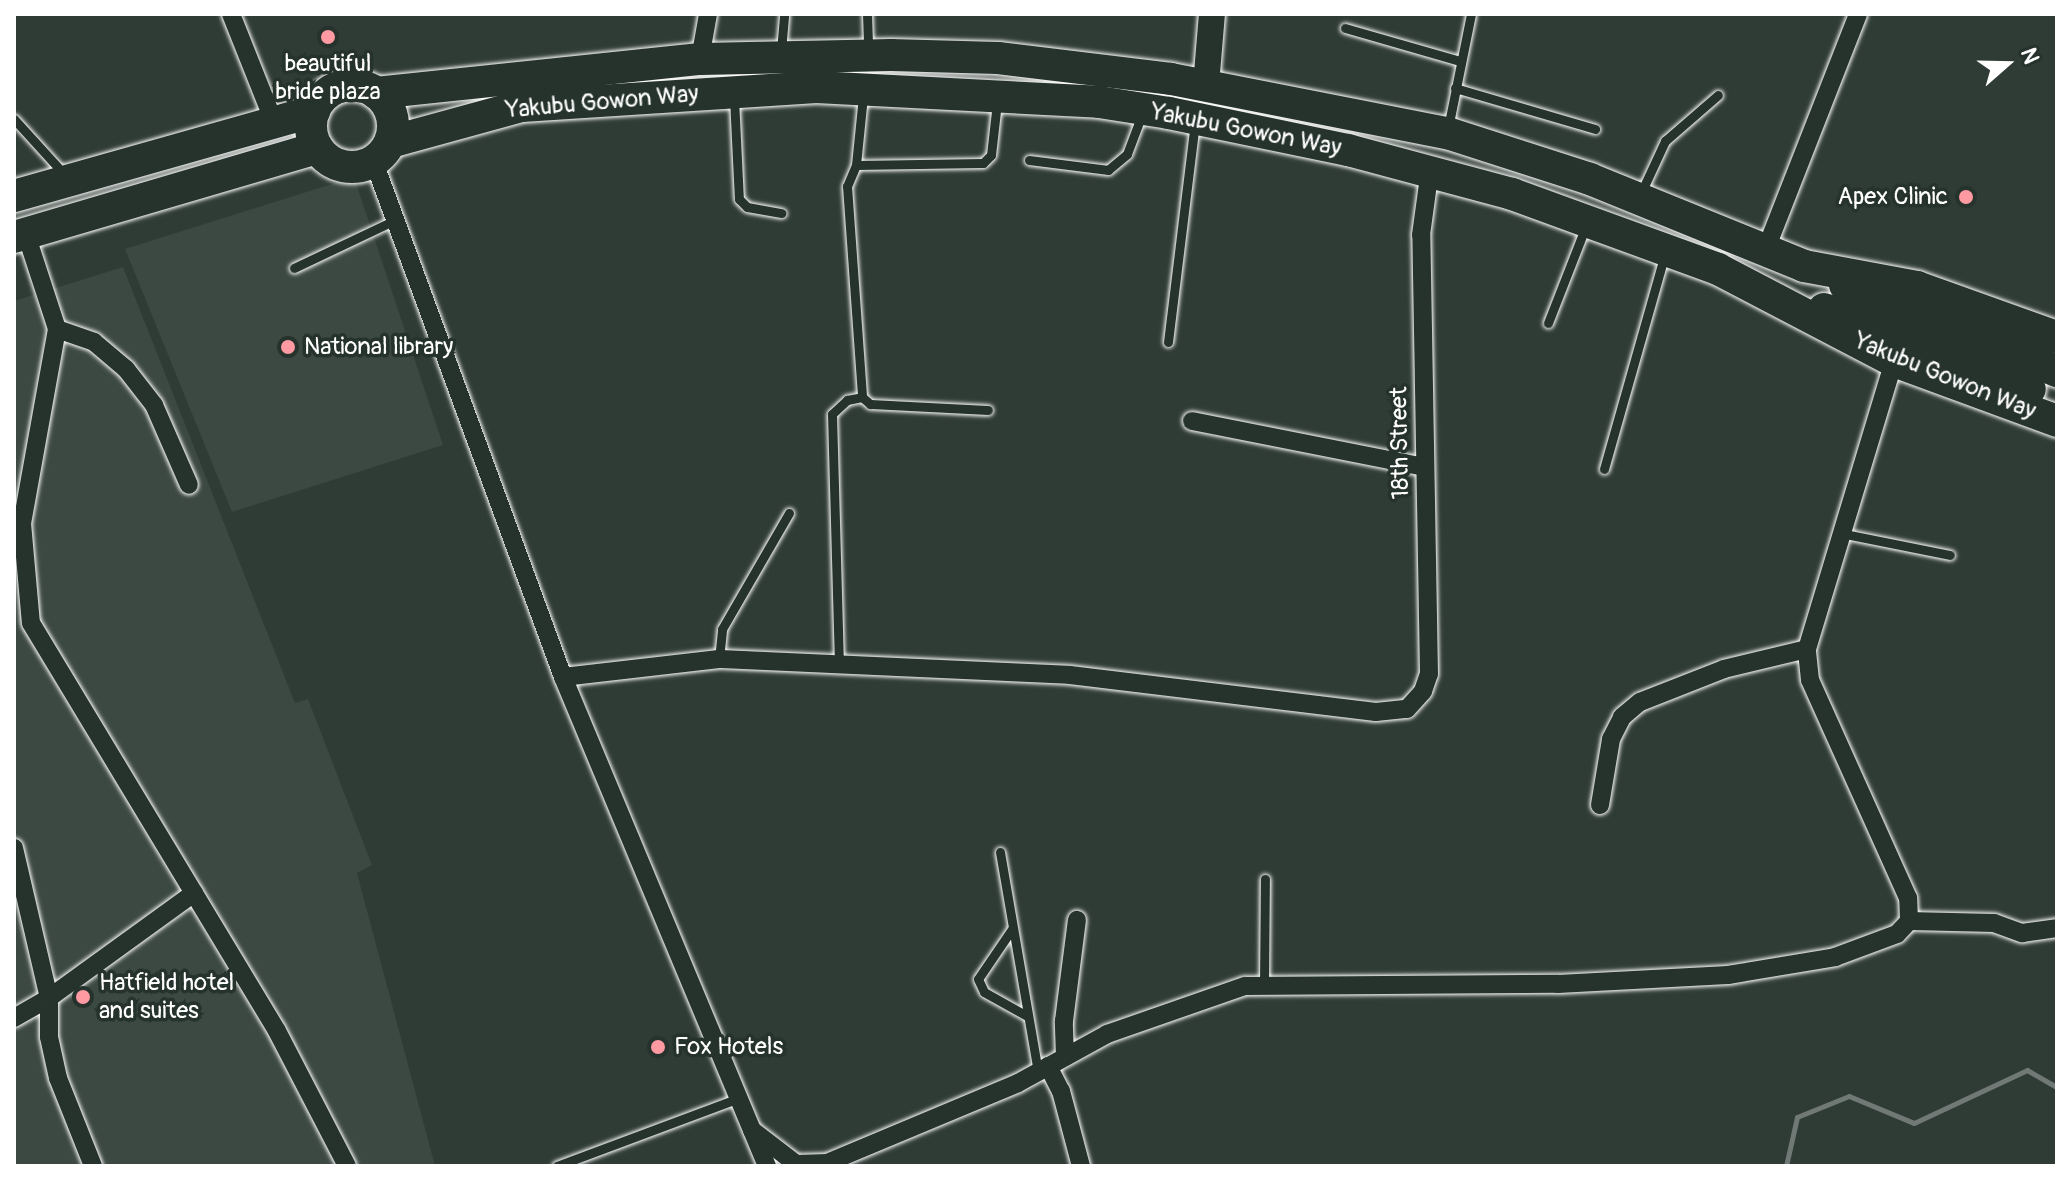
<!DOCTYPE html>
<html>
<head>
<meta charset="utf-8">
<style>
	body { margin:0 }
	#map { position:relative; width:2071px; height:1180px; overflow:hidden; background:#2f3b35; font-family:Pangolin,sans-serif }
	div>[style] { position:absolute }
	.built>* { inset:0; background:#3c4842 }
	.stream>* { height:5px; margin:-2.5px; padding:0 2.5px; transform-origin:2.5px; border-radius:2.5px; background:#707975 }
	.roads { filter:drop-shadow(0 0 2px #fff) drop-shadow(0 0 2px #fff) }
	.lane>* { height:9px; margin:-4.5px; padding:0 4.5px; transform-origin:4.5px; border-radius:4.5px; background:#26332d }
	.street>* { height:18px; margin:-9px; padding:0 9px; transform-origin:9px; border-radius:9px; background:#26332d }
	.secondary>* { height:26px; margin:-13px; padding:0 13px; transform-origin:13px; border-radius:13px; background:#26332d }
	.highway>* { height:32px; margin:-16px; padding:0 16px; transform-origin:16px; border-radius:16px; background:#26332d }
	.highway>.ring { margin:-16px; padding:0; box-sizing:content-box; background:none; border:32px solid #26332d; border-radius:50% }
	.dots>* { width:22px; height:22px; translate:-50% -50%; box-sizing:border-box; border:4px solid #26332d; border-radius:50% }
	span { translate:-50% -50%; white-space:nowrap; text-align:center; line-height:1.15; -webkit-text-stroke:7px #26332d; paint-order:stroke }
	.poi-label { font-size:24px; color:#fff }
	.right { translate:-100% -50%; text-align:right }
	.left { translate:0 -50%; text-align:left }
	.street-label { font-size:24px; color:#fff }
	.frame { position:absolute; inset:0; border:16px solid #fff; pointer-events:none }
	.north { position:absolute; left:1967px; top:24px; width:80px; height:80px; -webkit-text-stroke:6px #26332d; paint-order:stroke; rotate:70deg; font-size:22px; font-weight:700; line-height:32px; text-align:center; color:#fff }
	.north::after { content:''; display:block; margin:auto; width:28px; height:36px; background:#fff; clip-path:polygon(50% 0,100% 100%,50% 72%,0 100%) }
</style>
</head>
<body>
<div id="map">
	<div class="built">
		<i style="clip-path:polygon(354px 177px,443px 445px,232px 512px,125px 249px)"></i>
		<i style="clip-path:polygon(123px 267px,295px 703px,308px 699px,372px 865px,357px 873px,435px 1166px,14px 1166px,14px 301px)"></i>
	</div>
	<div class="stream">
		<i style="left:1786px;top:1166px;width:50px;rotate:-77.3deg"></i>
		<i style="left:1797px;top:1117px;width:56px;rotate:-22deg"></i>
		<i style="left:1849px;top:1096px;width:70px;rotate:22.6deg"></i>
		<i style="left:1914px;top:1123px;width:125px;rotate:-25.1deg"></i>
		<i style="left:2027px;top:1070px;width:34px;rotate:30deg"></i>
	</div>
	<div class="roads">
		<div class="lane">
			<i style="left:867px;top:14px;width:34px;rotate:88deg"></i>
			<i style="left:1345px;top:28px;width:120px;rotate:16deg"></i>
			<i style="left:781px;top:51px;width:37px;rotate:-85deg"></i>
			<i style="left:1455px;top:88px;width:146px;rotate:16.3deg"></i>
			<i style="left:863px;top:96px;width:69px;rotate:95.8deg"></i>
			<i style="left:856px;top:165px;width:23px;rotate:113deg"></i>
			<i style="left:847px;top:186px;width:212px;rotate:85.9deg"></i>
			<i style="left:862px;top:397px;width:11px;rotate:41deg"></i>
			<i style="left:870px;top:404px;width:118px;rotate:2.9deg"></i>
			<i style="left:734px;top:98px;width:101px;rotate:87.2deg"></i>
			<i style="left:739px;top:199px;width:11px;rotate:45deg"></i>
			<i style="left:747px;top:207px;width:35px;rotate:10deg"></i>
			<i style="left:14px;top:119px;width:76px;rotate:47.7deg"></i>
			<i style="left:1448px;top:128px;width:116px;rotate:-78.6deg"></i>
			<i style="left:1029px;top:160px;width:80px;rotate:7.2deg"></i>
			<i style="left:1108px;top:170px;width:25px;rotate:-40deg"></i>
			<i style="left:1127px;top:154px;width:43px;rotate:-69.4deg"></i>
			<i style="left:856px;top:165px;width:127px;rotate:-0.9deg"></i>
			<i style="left:983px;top:163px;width:11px;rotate:-45deg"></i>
			<i style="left:991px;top:155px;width:53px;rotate:-83.5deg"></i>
			<i style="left:1640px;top:195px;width:60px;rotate:-65.2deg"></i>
			<i style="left:1665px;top:141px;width:70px;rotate:-41deg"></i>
			<i style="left:294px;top:268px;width:112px;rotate:-25.4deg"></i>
			<i style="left:1548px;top:323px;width:102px;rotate:-68.7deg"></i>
			<i style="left:1168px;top:342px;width:221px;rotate:-83deg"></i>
			<i style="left:1604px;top:469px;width:220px;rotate:-74.2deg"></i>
			<i style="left:1840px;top:533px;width:112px;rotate:11.3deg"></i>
			<i style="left:719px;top:659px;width:30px;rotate:-84deg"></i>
			<i style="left:722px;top:629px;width:134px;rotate:-60deg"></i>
			<i style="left:839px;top:665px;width:251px;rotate:-91.6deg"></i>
			<i style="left:832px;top:414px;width:21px;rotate:-43deg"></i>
			<i style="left:847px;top:400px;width:15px;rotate:-11deg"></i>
			<i style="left:1000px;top:852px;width:223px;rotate:80.2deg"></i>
			<i style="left:1012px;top:929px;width:60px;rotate:124.2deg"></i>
			<i style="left:978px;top:979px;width:14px;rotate:65deg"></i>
			<i style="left:984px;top:992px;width:49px;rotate:29.2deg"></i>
			<i style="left:1264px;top:985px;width:106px;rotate:-89.5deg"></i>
			<i style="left:557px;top:1166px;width:194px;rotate:-20.5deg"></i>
		</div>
		<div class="street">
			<i style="left:231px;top:14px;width:116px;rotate:68.3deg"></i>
			<i style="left:700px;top:59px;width:46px;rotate:-79.9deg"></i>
			<i style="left:374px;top:162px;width:549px;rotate:69.85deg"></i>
			<i style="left:563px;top:677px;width:530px;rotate:67.36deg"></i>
			<i style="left:26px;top:234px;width:100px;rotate:71.9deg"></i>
			<i style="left:57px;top:329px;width:197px;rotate:100.2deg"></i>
			<i style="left:22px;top:523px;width:100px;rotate:84.9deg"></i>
			<i style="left:31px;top:623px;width:476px;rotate:58.9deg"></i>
			<i style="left:277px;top:1031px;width:152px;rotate:62.6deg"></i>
			<i style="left:1766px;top:249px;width:252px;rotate:-68.6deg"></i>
			<i style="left:57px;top:329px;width:39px;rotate:19deg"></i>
			<i style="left:94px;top:342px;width:42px;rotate:40.2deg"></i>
			<i style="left:126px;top:369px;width:46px;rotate:52.1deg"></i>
			<i style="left:154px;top:405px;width:87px;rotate:66.4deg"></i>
			<i style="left:1192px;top:421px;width:237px;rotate:11.2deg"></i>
			<i style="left:563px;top:677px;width:157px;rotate:-6.6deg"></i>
			<i style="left:719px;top:659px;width:351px;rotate:2.6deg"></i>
			<i style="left:1070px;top:675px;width:308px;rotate:6.9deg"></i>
			<i style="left:1376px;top:712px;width:31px;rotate:-6deg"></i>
			<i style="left:1407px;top:709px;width:24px;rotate:-48deg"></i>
			<i style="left:1423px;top:691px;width:18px;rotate:-71deg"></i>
			<i style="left:1429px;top:674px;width:439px;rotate:-91deg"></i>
			<i style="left:1421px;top:235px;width:67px;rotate:-82.2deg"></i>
			<i style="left:1600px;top:805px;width:67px;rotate:-80.5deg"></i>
			<i style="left:1611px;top:739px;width:25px;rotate:-63deg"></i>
			<i style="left:1622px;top:717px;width:23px;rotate:-40deg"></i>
			<i style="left:1640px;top:702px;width:90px;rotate:-21.4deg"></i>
			<i style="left:1724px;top:669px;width:85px;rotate:-13.5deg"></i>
			<i style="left:14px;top:848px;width:154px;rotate:76.9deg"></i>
			<i style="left:49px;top:998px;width:39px;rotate:90deg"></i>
			<i style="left:49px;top:1037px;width:42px;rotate:77.6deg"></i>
			<i style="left:58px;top:1078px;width:95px;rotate:68.3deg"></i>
			<i style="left:1909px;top:921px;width:85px;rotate:1.3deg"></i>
			<i style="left:1994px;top:923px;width:30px;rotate:20deg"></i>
			<i style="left:2022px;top:933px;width:35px;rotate:-8deg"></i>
			<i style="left:14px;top:1018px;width:40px;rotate:-29.7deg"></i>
			<i style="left:49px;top:998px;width:179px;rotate:-35.9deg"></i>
			<i style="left:1065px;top:1057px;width:36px;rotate:-92deg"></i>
			<i style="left:1064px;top:1021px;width:102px;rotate:-82.7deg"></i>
			<i style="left:1048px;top:1066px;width:28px;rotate:63deg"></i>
			<i style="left:1061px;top:1091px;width:78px;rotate:75.1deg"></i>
			<i style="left:752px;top:1130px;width:56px;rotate:37.7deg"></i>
			<i style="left:796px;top:1164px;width:31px;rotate:-2deg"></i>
			<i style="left:827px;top:1163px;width:207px;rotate:-22.7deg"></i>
			<i style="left:1018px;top:1083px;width:102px;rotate:-28.8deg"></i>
			<i style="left:1107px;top:1034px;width:146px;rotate:-19.2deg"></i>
			<i style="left:1245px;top:986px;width:313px;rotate:-0.4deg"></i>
			<i style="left:1558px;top:984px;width:170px;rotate:-3deg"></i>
			<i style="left:1728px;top:975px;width:109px;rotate:-9.5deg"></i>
			<i style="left:1835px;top:957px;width:66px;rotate:-20.4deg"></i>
			<i style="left:1897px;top:934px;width:18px;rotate:-47deg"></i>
			<i style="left:1909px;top:921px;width:23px;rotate:-92deg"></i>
			<i style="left:1908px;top:898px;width:239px;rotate:-114.2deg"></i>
			<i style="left:1810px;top:680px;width:31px;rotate:-96deg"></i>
			<i style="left:1807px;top:649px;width:301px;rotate:-73.2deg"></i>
		</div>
		<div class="secondary">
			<i style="left:1206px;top:85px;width:71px;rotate:-85.2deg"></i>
		</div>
		<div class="highway">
			<i class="ring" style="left:311px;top:85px;width:50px;height:50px"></i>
			<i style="left:376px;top:93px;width:326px;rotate:-6deg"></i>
			<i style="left:700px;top:59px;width:191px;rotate:-1.2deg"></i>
			<i style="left:891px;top:55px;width:107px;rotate:1.6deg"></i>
			<i style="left:998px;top:58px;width:174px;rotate:6.9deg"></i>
			<i style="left:1171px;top:79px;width:281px;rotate:11.1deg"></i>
			<i style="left:1447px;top:133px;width:150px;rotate:17.8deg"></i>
			<i style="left:1590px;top:179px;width:231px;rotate:22.1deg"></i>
			<i style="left:1804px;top:266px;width:115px;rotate:10.5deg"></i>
			<i style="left:1917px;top:287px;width:149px;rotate:19.7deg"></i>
			<i style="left:390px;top:142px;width:137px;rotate:-15.3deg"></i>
			<i style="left:522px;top:106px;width:295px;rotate:-3.7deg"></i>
			<i style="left:816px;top:87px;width:283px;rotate:3deg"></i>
			<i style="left:1099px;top:102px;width:71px;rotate:8.9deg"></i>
			<i style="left:1169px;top:113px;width:183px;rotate:11.7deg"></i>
			<i style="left:1348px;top:150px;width:170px;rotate:15deg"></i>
			<i style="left:1512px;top:194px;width:219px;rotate:20deg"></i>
			<i style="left:1718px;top:269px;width:199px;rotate:27.6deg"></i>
			<i style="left:1894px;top:361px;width:174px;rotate:20.2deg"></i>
			<i style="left:14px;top:196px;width:312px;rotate:-15.8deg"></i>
			<i style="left:14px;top:237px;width:316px;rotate:-16.4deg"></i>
			<i style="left:1845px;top:285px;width:229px;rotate:22.1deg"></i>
			<i style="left:1824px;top:309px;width:50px;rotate:16.3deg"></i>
			<i style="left:1872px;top:323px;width:171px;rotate:22.7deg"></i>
		</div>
	</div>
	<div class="dots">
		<i style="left:328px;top:37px;background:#ff9aa2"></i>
		<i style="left:1966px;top:197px;background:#ff9aa2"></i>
		<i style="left:288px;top:347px;background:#ff9aa2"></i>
		<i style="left:83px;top:997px;background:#ff9aa2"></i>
		<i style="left:658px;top:1047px;background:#ff9aa2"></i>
	</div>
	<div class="poi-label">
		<span style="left:328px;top:78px">beautiful<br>bride plaza</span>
		<span class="right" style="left:1948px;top:197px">Apex Clinic</span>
		<span class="left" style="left:304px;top:347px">National library</span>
		<span class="left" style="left:99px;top:997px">Hatfield hotel<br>and suites</span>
		<span class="left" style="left:674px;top:1047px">Fox Hotels</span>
	</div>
	<div class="street-label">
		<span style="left:602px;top:102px;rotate:-5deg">Yakubu Gowon Way</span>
		<span style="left:1246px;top:130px;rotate:11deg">Yakubu Gowon Way</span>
		<span style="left:1945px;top:376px;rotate:22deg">Yakubu Gowon Way</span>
		<span style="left:1400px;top:443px;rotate:-91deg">18th Street</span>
	</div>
	<div class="frame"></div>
	<div class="north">N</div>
</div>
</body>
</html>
